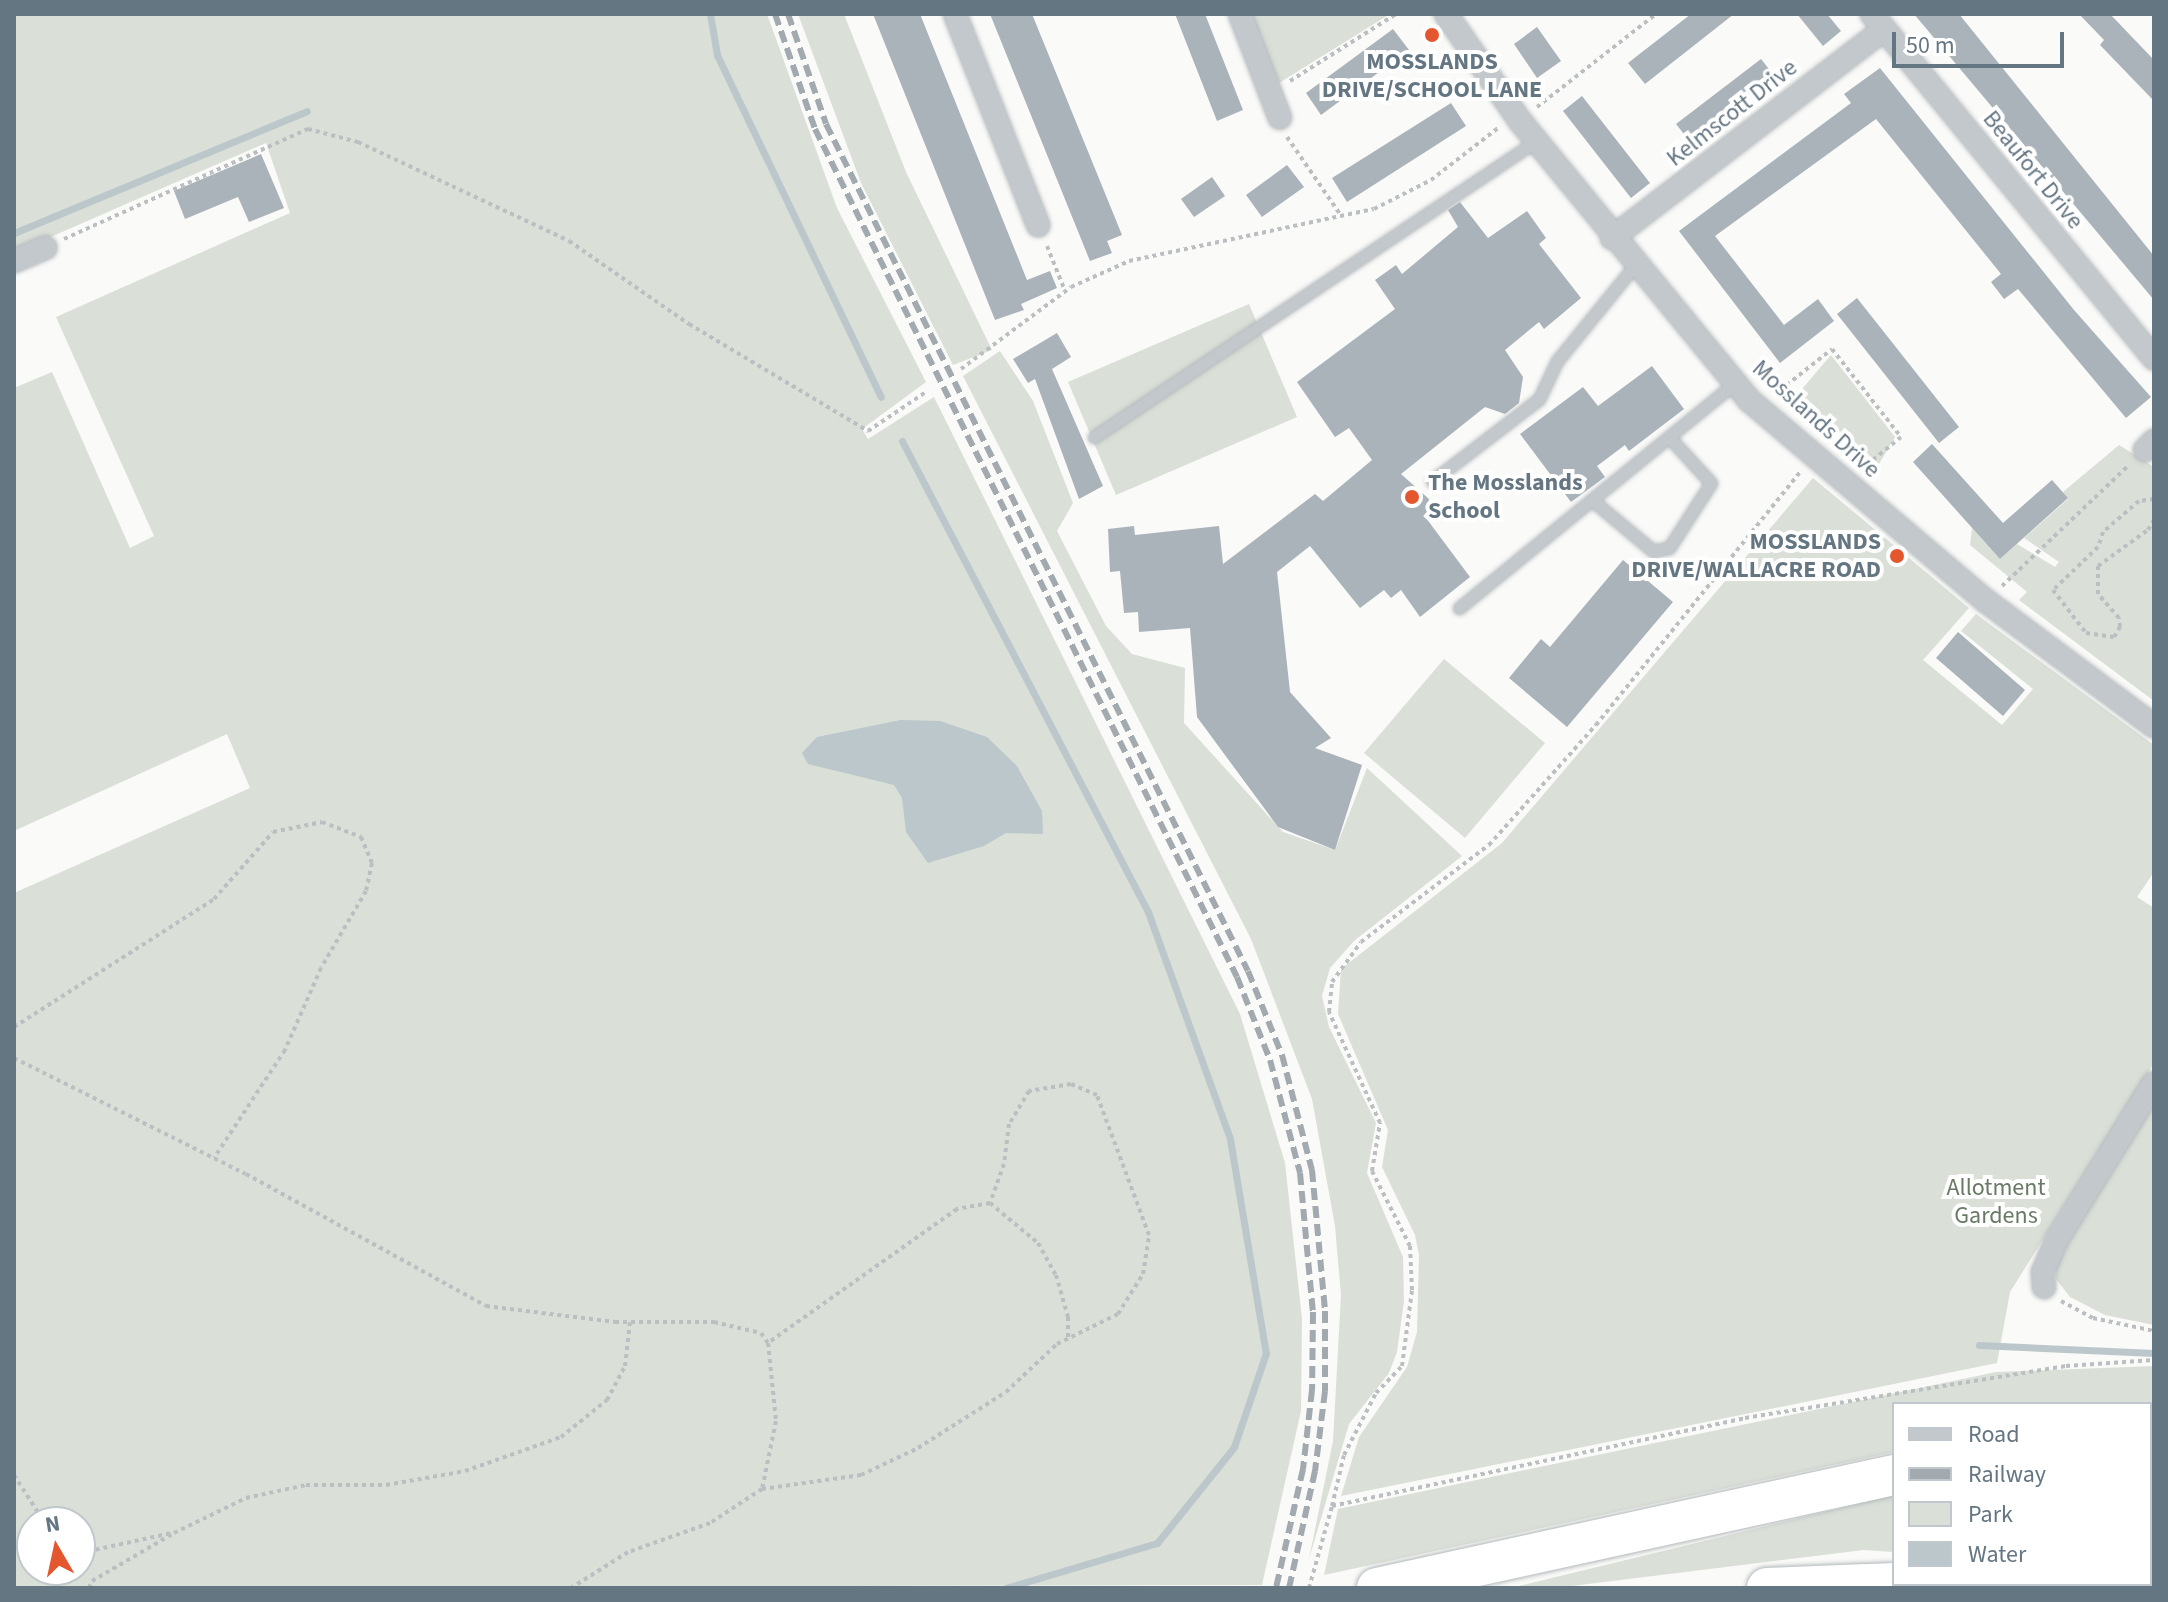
<!DOCTYPE html>
<html>
<head>
<meta charset="utf-8">
<style>
	body { margin:0 }
	#map { position:relative; width:2168px; height:1602px; overflow:hidden; background:#fafaf8; font-family:"Source Sans 3",sans-serif }
	div>[style] { position:absolute }
	.green>* { inset:0; background:#dadfd7 }
	.water>* { inset:0; background:#bbc7cb }
	.stream>* { height:7px; margin:-3.5px; padding:0 3.5px; transform-origin:3.5px; border-radius:3.5px; background:#bbc7cb }
	.building>* { inset:0; background:#aab3b9 }
	.path>* { height:4px; margin-top:-2px; transform-origin:0; background:repeating-linear-gradient(90deg,#bbbfc2 0 4px,transparent 0 8px) }
	.roads { filter:drop-shadow(0 0 2px #b4b9bd) drop-shadow(0 0 2px #b4b9bd) }
	.lane>* { height:11px; margin:-5.5px; padding:0 5.5px; transform-origin:5.5px; border-radius:5.5px; background:#c3c8cc }
	.street>* { height:22px; margin:-11px; padding:0 11px; transform-origin:11px; border-radius:11px; background:#c3c8cc }
	.highway>* { height:40px; margin:-20px; padding:0 20px; transform-origin:20px; border-radius:20px; background:#fff }
	.rail>* { height:6px; margin-top:-3px; transform-origin:0; background:repeating-linear-gradient(90deg,#a2aab0 0 12px,transparent 0 18px) }
	.dots>* { width:22px; height:22px; translate:-50% -50%; box-sizing:border-box; border:4px solid #fff; border-radius:50% }
	span { translate:-50% -50%; white-space:nowrap; text-align:center; line-height:1.15; -webkit-text-stroke:8px #fff; paint-order:stroke }
	.poi-label { font-size:24px; color:#657683; font-weight:700 }
	.left { translate:0 -50%; text-align:left }
	.right { translate:-100% -50%; text-align:right }
	.street-label { font-size:24px; color:#657683 }
	.park-label { font-size:24px; color:#687a64 }
	.frame { position:absolute; inset:0; border:16px solid #657683; pointer-events:none }
	.legend { position:absolute; left:1892px; top:1402px; width:260px; height:184px; box-sizing:border-box; background:#fff; border:2px solid #c1c8cd; margin:0; padding:10px 14px; list-style:none; font-size:24px; color:#657683 }
	.legend li { display:flex; align-items:center; gap:16px; height:40px }
	.legend b { width:40px; border:2px solid #c1c8cd }
	.north { position:absolute; left:16px; top:1506px; width:80px; height:80px; box-sizing:border-box; background:#fff; border:2px solid #c1c8cd; border-radius:50%; rotate:351deg; font-size:22px; font-weight:700; line-height:32px; text-align:center; color:#657683 }
	.north::after { content:''; display:block; margin:auto; width:28px; height:36px; background:#e4572e; clip-path:polygon(50% 0,100% 100%,50% 72%,0 100%) }
	.scale { position:absolute; left:1892px; top:32px; width:172px; height:36px; box-sizing:border-box; border:4px solid #657683; border-top:0; padding-left:10px; font-size:24px; line-height:28px; white-space:nowrap; color:#657683; -webkit-text-stroke:6px #fff; paint-order:stroke }
</style>
</head>
<body>
<div id="map">
	<div class="green">
		<i style="clip-path:polygon(evenodd,14px 14px,767px 14px,837px 208px,926px 382px,862px 429px,868px 439px,934px 397px,1240px 1014px,1285px 1163px,1302px 1319px,1301px 1411px,1262px 1585px,14px 1588px,14px 893px,250px 788px,227px 734px,14px 831px,14px 388px,52px 372px,130px 548px,154px 536px,56px 317px,290px 213px,266px 143px,14px 253px,14px 14px,32px 1522px,80px 1522px,80px 1570px,32px 1570px,32px 1522px)"></i>
		<i style="clip-path:polygon(798px 14px,844px 14px,906px 172px,992px 350px,953px 365px,861px 183px)"></i>
		<i style="clip-path:polygon(1248px 14px,1390px 14px,1279px 83px)"></i>
		<i style="clip-path:polygon(1249px 304px,1297px 417px,1116px 495px,1068px 382px)"></i>
		<i style="clip-path:polygon(1000px 351px,1033px 401px,1073px 503px,1057px 531px,1106px 626px,1132px 654px,1185px 668px,1184px 723px,1283px 832px,1335px 850px,1367px 768px,1462px 856px,1354px 941px,1330px 968px,1322px 996px,1329px 1027px,1376px 1123px,1367px 1173px,1403px 1257px,1404px 1301px,1397px 1352px,1389px 1373px,1349px 1424px,1309px 1559px,1333px 1441px,1341px 1295px,1335px 1226px,1312px 1099px,1251px 939px,963px 376px)"></i>
		<i style="clip-path:polygon(1831px 355px,1895px 437px,1876px 469px,1796px 396px)"></i>
		<i style="clip-path:polygon(2119px 445px,2154px 467px,2154px 701px,2019px 600px,2027px 592px,1970px 545px,1972px 528px,2000px 559px,2017px 544px,2055px 567px,2059px 562px,2024px 538px,2068px 499px,2063px 492px)"></i>
		<i style="clip-path:polygon(1813px 478px,1969px 608px,1923px 660px,2002px 725px,2033px 689px,1961px 631px,1976px 614px,2154px 745px,2154px 872px,2137px 897px,2154px 908px,2154px 1063px,2010px 1292px,1997px 1363px,1341px 1496px,1359px 1437px,1407px 1367px,1417px 1332px,1419px 1255px,1415px 1235px,1382px 1167px,1388px 1130px,1338px 1014px,1341px 969px,1502px 843px)"></i>
		<i style="clip-path:polygon(1444px 659px,1545px 743px,1465px 838px,1364px 753px)"></i>
		<i style="clip-path:polygon(2154px 1101px,2154px 1325px,2105px 1315px,2070px 1297px,2056px 1279px,2055px 1263px)"></i>
		<i style="clip-path:polygon(2154px 1366px,2154px 1412px,2150px 1404px,1894px 1404px,1894px 1452px,1324px 1575px,1338px 1509px,1996px 1372px)"></i>
		<i style="clip-path:polygon(2150px 1459px,2154px 1459px,2154px 1570px,2150px 1569px)"></i>
		<i style="clip-path:polygon(1894px 1495px,1894px 1552px,1864px 1550px,1556px 1588px,1511px 1588px)"></i>
	</div>
	<div class="water">
		<i style="clip-path:polygon(901px 720px,940px 721px,987px 737px,1017px 766px,1042px 811px,1043px 834px,1006px 833px,984px 846px,928px 863px,906px 832px,902px 798px,894px 785px,808px 764px,802px 753px,817px 737px)"></i>
	</div>
	<div class="stream">
		<i style="left:710px;top:14px;width:42px;rotate:80.3deg"></i>
		<i style="left:717px;top:55px;width:379px;rotate:64.4deg"></i>
		<i style="left:14px;top:233px;width:317px;rotate:-22.6deg"></i>
		<i style="left:902px;top:441px;width:531px;rotate:62.42deg"></i>
		<i style="left:1148px;top:912px;width:241px;rotate:70.1deg"></i>
		<i style="left:1230px;top:1139px;width:217px;rotate:80.5deg"></i>
		<i style="left:1266px;top:1353px;width:99px;rotate:108.8deg"></i>
		<i style="left:1234px;top:1447px;width:123px;rotate:128.7deg"></i>
		<i style="left:1157px;top:1543px;width:158px;rotate:163.4deg"></i>
		<i style="left:1979px;top:1345px;width:175px;rotate:2.6deg"></i>
	</div>
	<div class="building">
		<i style="clip-path:polygon(873px 14px,920px 14px,1027px 280px,1050px 271px,1057px 288px,1021px 304px,1024px 310px,995px 320px)"></i>
		<i style="clip-path:polygon(990px 14px,1032px 14px,1122px 235px,1107px 241px,1112px 253px,1090px 261px)"></i>
		<i style="clip-path:polygon(1175px 14px,1205px 14px,1243px 110px,1217px 121px)"></i>
		<i style="clip-path:polygon(1691px 14px,1734px 14px,1645px 84px,1628px 63px)"></i>
		<i style="clip-path:polygon(1797px 14px,1827px 14px,1841px 31px,1823px 46px)"></i>
		<i style="clip-path:polygon(1914px 14px,1959px 14px,2154px 256px,2154px 300px)"></i>
		<i style="clip-path:polygon(2079px 14px,2110px 14px,2154px 60px,2154px 101px,2100px 45px,2104px 40px)"></i>
		<i style="clip-path:polygon(1537px 27px,1561px 61px,1537px 78px,1514px 44px)"></i>
		<i style="clip-path:polygon(1393px 29px,1409px 50px,1321px 115px,1306px 93px)"></i>
		<i style="clip-path:polygon(1761px 59px,1776px 78px,1691px 143px,1676px 124px)"></i>
		<i style="clip-path:polygon(1880px 68px,2074px 310px,2151px 397px,2126px 418px,2018px 289px,2004px 299px,1991px 282px,2001px 274px,1876px 119px,1715px 236px,1784px 325px,1818px 299px,1834px 321px,1780px 363px,1679px 231px,1851px 103px,1844px 94px)"></i>
		<i style="clip-path:polygon(1582px 96px,1650px 183px,1631px 198px,1563px 111px)"></i>
		<i style="clip-path:polygon(1451px 103px,1466px 126px,1347px 202px,1332px 178px)"></i>
		<i style="clip-path:polygon(261px 154px,284px 208px,249px 222px,238px 197px,185px 219px,174px 191px)"></i>
		<i style="clip-path:polygon(1287px 165px,1304px 187px,1262px 217px,1246px 195px)"></i>
		<i style="clip-path:polygon(1212px 177px,1225px 196px,1194px 217px,1181px 199px)"></i>
		<i style="clip-path:polygon(1460px 202px,1488px 238px,1527px 211px,1546px 238px,1539px 244px,1581px 298px,1544px 329px,1539px 322px,1505px 350px,1523px 377px,1519px 403px,1505px 414px,1485px 407px,1401px 474px,1429px 499px,1426px 518px,1470px 577px,1420px 617px,1401px 590px,1391px 598px,1384px 590px,1360px 608px,1310px 546px,1277px 572px,1290px 692px,1331px 738px,1315px 748px,1362px 765px,1335px 850px,1278px 827px,1197px 717px,1190px 628px,1139px 632px,1138px 612px,1124px 613px,1120px 571px,1110px 572px,1108px 529px,1134px 526px,1135px 535px,1219px 526px,1223px 564px,1315px 494px,1323px 501px,1372px 460px,1349px 428px,1335px 437px,1297px 382px,1395px 309px,1375px 280px,1396px 265px,1402px 274px,1458px 227px,1448px 210px)"></i>
		<i style="clip-path:polygon(1857px 298px,1959px 427px,1939px 443px,1837px 314px)"></i>
		<i style="clip-path:polygon(1057px 333px,1071px 357px,1052px 369px,1103px 486px,1079px 499px,1035px 379px,1028px 383px,1013px 359px)"></i>
		<i style="clip-path:polygon(1652px 366px,1684px 409px,1629px 451px,1625px 445px,1597px 466px,1605px 477px,1571px 502px,1520px 434px,1583px 387px,1598px 406px)"></i>
		<i style="clip-path:polygon(1932px 444px,2003px 523px,2052px 480px,2068px 498px,2000px 559px,1913px 462px)"></i>
		<i style="clip-path:polygon(1623px 560px,1673px 602px,1567px 727px,1509px 678px,1541px 639px,1550px 647px)"></i>
		<i style="clip-path:polygon(1958px 632px,2025px 690px,2003px 716px,1936px 658px)"></i>
	</div>
	<div class="path">
		<i style="left:1290px;top:81px;width:125px;rotate:-32.3deg"></i>
		<i style="left:1537px;top:107px;width:151px;rotate:-38deg"></i>
		<i style="left:1287px;top:137px;width:97px;rotate:55.5deg"></i>
		<i style="left:64px;top:239px;width:268px;rotate:-24.3deg"></i>
		<i style="left:308px;top:129px;width:52px;rotate:14.6deg"></i>
		<i style="left:358px;top:142px;width:233px;rotate:25.1deg"></i>
		<i style="left:569px;top:241px;width:146px;rotate:34.7deg"></i>
		<i style="left:689px;top:324px;width:209px;rotate:30.9deg"></i>
		<i style="left:868px;top:431px;width:70px;rotate:-33.9deg"></i>
		<i style="left:1047px;top:246px;width:48px;rotate:68.2deg"></i>
		<i style="left:961px;top:369px;width:137px;rotate:-36.7deg"></i>
		<i style="left:1071px;top:287px;width:64px;rotate:-24.1deg"></i>
		<i style="left:1129px;top:261px;width:250px;rotate:-12deg"></i>
		<i style="left:1374px;top:209px;width:64px;rotate:-27deg"></i>
		<i style="left:1431px;top:180px;width:85px;rotate:-37.8deg"></i>
		<i style="left:1774px;top:395px;width:74px;rotate:-38.4deg"></i>
		<i style="left:1832px;top:349px;width:112px;rotate:51.9deg"></i>
		<i style="left:1901px;top:437px;width:49px;rotate:140.8deg"></i>
		<i style="left:2154px;top:499px;width:15px;rotate:172deg"></i>
		<i style="left:2139px;top:501px;width:48px;rotate:139.3deg"></i>
		<i style="left:2103px;top:532px;width:16px;rotate:108deg"></i>
		<i style="left:2098px;top:547px;width:62px;rotate:136.3deg"></i>
		<i style="left:2053px;top:590px;width:54px;rotate:52.5deg"></i>
		<i style="left:2086px;top:633px;width:28px;rotate:8deg"></i>
		<i style="left:2114px;top:637px;width:12px;rotate:-59deg"></i>
		<i style="left:2120px;top:627px;width:9px;rotate:-96deg"></i>
		<i style="left:2119px;top:618px;width:32px;rotate:-131deg"></i>
		<i style="left:2098px;top:594px;width:28px;rotate:-90deg"></i>
		<i style="left:2098px;top:566px;width:62px;rotate:-35.8deg"></i>
		<i style="left:2148px;top:530px;width:12px;rotate:-59deg"></i>
		<i style="left:2002px;top:586px;width:175px;rotate:-43.6deg"></i>
		<i style="left:14px;top:1027px;width:237px;rotate:-32.6deg"></i>
		<i style="left:214px;top:899px;width:89px;rotate:-48.6deg"></i>
		<i style="left:273px;top:832px;width:50px;rotate:-11.5deg"></i>
		<i style="left:322px;top:822px;width:42px;rotate:21deg"></i>
		<i style="left:361px;top:837px;width:28px;rotate:67deg"></i>
		<i style="left:372px;top:863px;width:29px;rotate:102deg"></i>
		<i style="left:366px;top:891px;width:89px;rotate:120.3deg"></i>
		<i style="left:321px;top:968px;width:90px;rotate:113.7deg"></i>
		<i style="left:285px;top:1050px;width:129px;rotate:123.3deg"></i>
		<i style="left:14px;top:1058px;width:259px;rotate:26.6deg"></i>
		<i style="left:246px;top:1174px;width:274px;rotate:28.8deg"></i>
		<i style="left:486px;top:1306px;width:130px;rotate:7.1deg"></i>
		<i style="left:615px;top:1322px;width:99px"></i>
		<i style="left:714px;top:1322px;width:48px;rotate:13.2deg"></i>
		<i style="left:761px;top:1333px;width:12px;rotate:55deg"></i>
		<i style="left:768px;top:1343px;width:78px;rotate:84.1deg"></i>
		<i style="left:776px;top:1421px;width:69px;rotate:101.6deg"></i>
		<i style="left:762px;top:1489px;width:62px;rotate:146.8deg"></i>
		<i style="left:710px;top:1523px;width:87px;rotate:160.5deg"></i>
		<i style="left:628px;top:1552px;width:67px;rotate:147.7deg"></i>
		<i style="left:990px;top:1203px;width:62px;rotate:39.8deg"></i>
		<i style="left:1038px;top:1243px;width:37px;rotate:61deg"></i>
		<i style="left:1056px;top:1275px;width:44px;rotate:74.1deg"></i>
		<i style="left:1068px;top:1317px;width:21px;rotate:90deg"></i>
		<i style="left:2061px;top:1301px;width:36px;rotate:28deg"></i>
		<i style="left:2093px;top:1318px;width:62px;rotate:12deg"></i>
		<i style="left:14px;top:1475px;width:56px;rotate:57.4deg"></i>
		<i style="left:762px;top:1489px;width:100px;rotate:-8deg"></i>
		<i style="left:861px;top:1475px;width:63px;rotate:-25.3deg"></i>
		<i style="left:918px;top:1448px;width:104px;rotate:-32.5deg"></i>
		<i style="left:1006px;top:1392px;width:70px;rotate:-43.3deg"></i>
		<i style="left:1057px;top:1344px;width:68px;rotate:-26.2deg"></i>
		<i style="left:1118px;top:1314px;width:47px;rotate:-58deg"></i>
		<i style="left:1143px;top:1274px;width:39px;rotate:-81deg"></i>
		<i style="left:1149px;top:1235px;width:149px;rotate:-110.4deg"></i>
		<i style="left:1097px;top:1095px;width:28px;rotate:-157deg"></i>
		<i style="left:1071px;top:1084px;width:43px;rotate:170.5deg"></i>
		<i style="left:1029px;top:1091px;width:39px;rotate:121deg"></i>
		<i style="left:1009px;top:1124px;width:40px;rotate:97.1deg"></i>
		<i style="left:1004px;top:1164px;width:41px;rotate:109.7deg"></i>
		<i style="left:990px;top:1203px;width:34px;rotate:170deg"></i>
		<i style="left:957px;top:1209px;width:232px;rotate:144.7deg"></i>
		<i style="left:1332px;top:1506px;width:52px;rotate:-76.8deg"></i>
		<i style="left:1344px;top:1455px;width:70px;rotate:-62.7deg"></i>
		<i style="left:1376px;top:1393px;width:37px;rotate:-46deg"></i>
		<i style="left:1402px;top:1366px;width:77px;rotate:-82.5deg"></i>
		<i style="left:1412px;top:1290px;width:44px;rotate:-92.6deg"></i>
		<i style="left:1410px;top:1246px;width:84px;rotate:-116.9deg"></i>
		<i style="left:1372px;top:1171px;width:49px;rotate:-80.5deg"></i>
		<i style="left:1380px;top:1123px;width:122px;rotate:-114.7deg"></i>
		<i style="left:1329px;top:1012px;width:30px;rotate:-84deg"></i>
		<i style="left:1332px;top:982px;width:49px;rotate:-54.1deg"></i>
		<i style="left:1361px;top:942px;width:161px;rotate:-37.2deg"></i>
		<i style="left:1489px;top:845px;width:161px;rotate:-48.3deg"></i>
		<i style="left:1596px;top:725px;width:325px;rotate:-51.1deg"></i>
		<i style="left:80px;top:1553px;width:94px;rotate:-12.3deg"></i>
		<i style="left:89px;top:1588px;width:8px;rotate:-67deg"></i>
		<i style="left:92px;top:1581px;width:95px;rotate:-30.3deg"></i>
		<i style="left:174px;top:1533px;width:80px;rotate:-25.9deg"></i>
		<i style="left:246px;top:1498px;width:61px;rotate:-12.2deg"></i>
		<i style="left:306px;top:1485px;width:80px"></i>
		<i style="left:386px;top:1485px;width:80px;rotate:-10deg"></i>
		<i style="left:465px;top:1471px;width:102px;rotate:-19.5deg"></i>
		<i style="left:561px;top:1437px;width:59px;rotate:-38.8deg"></i>
		<i style="left:607px;top:1400px;width:38px;rotate:-62deg"></i>
		<i style="left:625px;top:1366px;width:44px;rotate:-83.5deg"></i>
		<i style="left:1309px;top:1588px;width:85px;rotate:-74.3deg"></i>
		<i style="left:1332px;top:1506px;width:422px;rotate:-12deg"></i>
		<i style="left:1745px;top:1418px;width:325px;rotate:-9.2deg"></i>
		<i style="left:2066px;top:1366px;width:88px;rotate:-3.9deg"></i>
	</div>
	<div class="roads">
		<div class="lane">
			<i style="left:1094px;top:437px;width:532px;rotate:-33.81deg"></i>
			<i style="left:1432px;top:481px;width:135px;rotate:-37.5deg"></i>
			<i style="left:1539px;top:399px;width:42px;rotate:-64.7deg"></i>
			<i style="left:1557px;top:361px;width:124px;rotate:-50.9deg"></i>
			<i style="left:1592px;top:500px;width:80px;rotate:39.9deg"></i>
			<i style="left:1653px;top:551px;width:16px;rotate:-11deg"></i>
			<i style="left:1669px;top:548px;width:77px;rotate:-57.1deg"></i>
			<i style="left:1711px;top:483px;width:62px;rotate:-132.4deg"></i>
			<i style="left:1459px;top:608px;width:356px;rotate:-39.2deg"></i>
		</div>
		<div class="street">
			<i style="left:955px;top:14px;width:227px;rotate:68.5deg"></i>
			<i style="left:1240px;top:14px;width:111px;rotate:69deg"></i>
			<i style="left:1446px;top:14px;width:130px;rotate:55.3deg"></i>
			<i style="left:1520px;top:121px;width:361px;rotate:50.6deg"></i>
			<i style="left:1749px;top:400px;width:311px;rotate:40.3deg"></i>
			<i style="left:1986px;top:601px;width:209px;rotate:36.7deg"></i>
			<i style="left:1872px;top:14px;width:445px;rotate:50.7deg"></i>
			<i style="left:1612px;top:238px;width:343px;rotate:-37.5deg"></i>
			<i style="left:14px;top:261px;width:34px;rotate:-23deg"></i>
			<i style="left:2145px;top:450px;width:13px;rotate:-45deg"></i>
			<i style="left:2044px;top:1287px;width:15px;rotate:-94deg"></i>
			<i style="left:2043px;top:1272px;width:34px;rotate:-67deg"></i>
			<i style="left:2056px;top:1241px;width:186px;rotate:-58.2deg"></i>
		</div>
		<div class="highway">
			<i style="left:2150px;top:1436px;width:4px"></i>
			<i style="left:1978px;top:1584px;width:53px;rotate:4.3deg"></i>
			<i style="left:1377px;top:1588px;width:529px;rotate:-12.33deg"></i>
			<i style="left:1767px;top:1588px;width:127px;rotate:-2.3deg"></i>
		</div>
	</div>
	<div class="rail">
		<i style="left:775px;top:14px;width:122px;rotate:70.8deg"></i>
		<i style="left:815px;top:129px;width:947px;rotate:63.54deg"></i>
		<i style="left:1237px;top:977px;width:89px;rotate:68.3deg"></i>
		<i style="left:1270px;top:1060px;width:117px;rotate:75.1deg"></i>
		<i style="left:1300px;top:1173px;width:140px;rotate:84.7deg"></i>
		<i style="left:1313px;top:1312px;width:78px;rotate:90.7deg"></i>
		<i style="left:1312px;top:1390px;width:80px;rotate:96.5deg"></i>
		<i style="left:1303px;top:1469px;width:122px;rotate:102.8deg"></i>
		<i style="left:788px;top:14px;width:116px;rotate:70.9deg"></i>
		<i style="left:826px;top:124px;width:946px;rotate:63.52deg"></i>
		<i style="left:1248px;top:971px;width:91px;rotate:68deg"></i>
		<i style="left:1282px;top:1055px;width:119px;rotate:75.4deg"></i>
		<i style="left:1312px;top:1170px;width:142px;rotate:84.7deg"></i>
		<i style="left:1325px;top:1311px;width:80px;rotate:90deg"></i>
		<i style="left:1325px;top:1391px;width:81px;rotate:97.1deg"></i>
		<i style="left:1315px;top:1471px;width:120px;rotate:102.5deg"></i>
	</div>
	<div class="dots">
		<i style="left:1432px;top:35px;background:#e4572e"></i>
		<i style="left:1412px;top:497px;background:#e4572e"></i>
		<i style="left:1897px;top:556px;background:#e4572e"></i>
	</div>
	<div class="poi-label">
		<span style="left:1432px;top:76px">MOSSLANDS<br>DRIVE/SCHOOL LANE</span>
		<span class="left" style="left:1428px;top:497px">The Mosslands<br>School</span>
		<span class="right" style="left:1881px;top:556px">MOSSLANDS<br>DRIVE/WALLACRE ROAD</span>
	</div>
	<div class="street-label">
		<span style="left:1732px;top:113px;rotate:-38deg">Kelmscott Drive</span>
		<span style="left:2033px;top:170px;rotate:51deg">Beaufort Drive</span>
		<span style="left:1816px;top:419px;rotate:42deg">Mosslands Drive</span>
	</div>
	<div class="park-label">
		<span style="left:1996px;top:1202px">Allotment<br>Gardens</span>
	</div>
	<div class="frame"></div>
	<ul class="legend">
	<li><b style="height:10px;background:#c3c8cc"></b>Road</li>
	<li><b style="height:10px;background:#a2aab0"></b>Railway</li>
	<li><b style="height:22px;background:#dadfd7"></b>Park</li>
	<li><b style="height:22px;background:#bbc7cb"></b>Water</li>
	</ul>
	<div class="north">N</div>
	<div class="scale">50 m</div>
</div>
</body>
</html>
